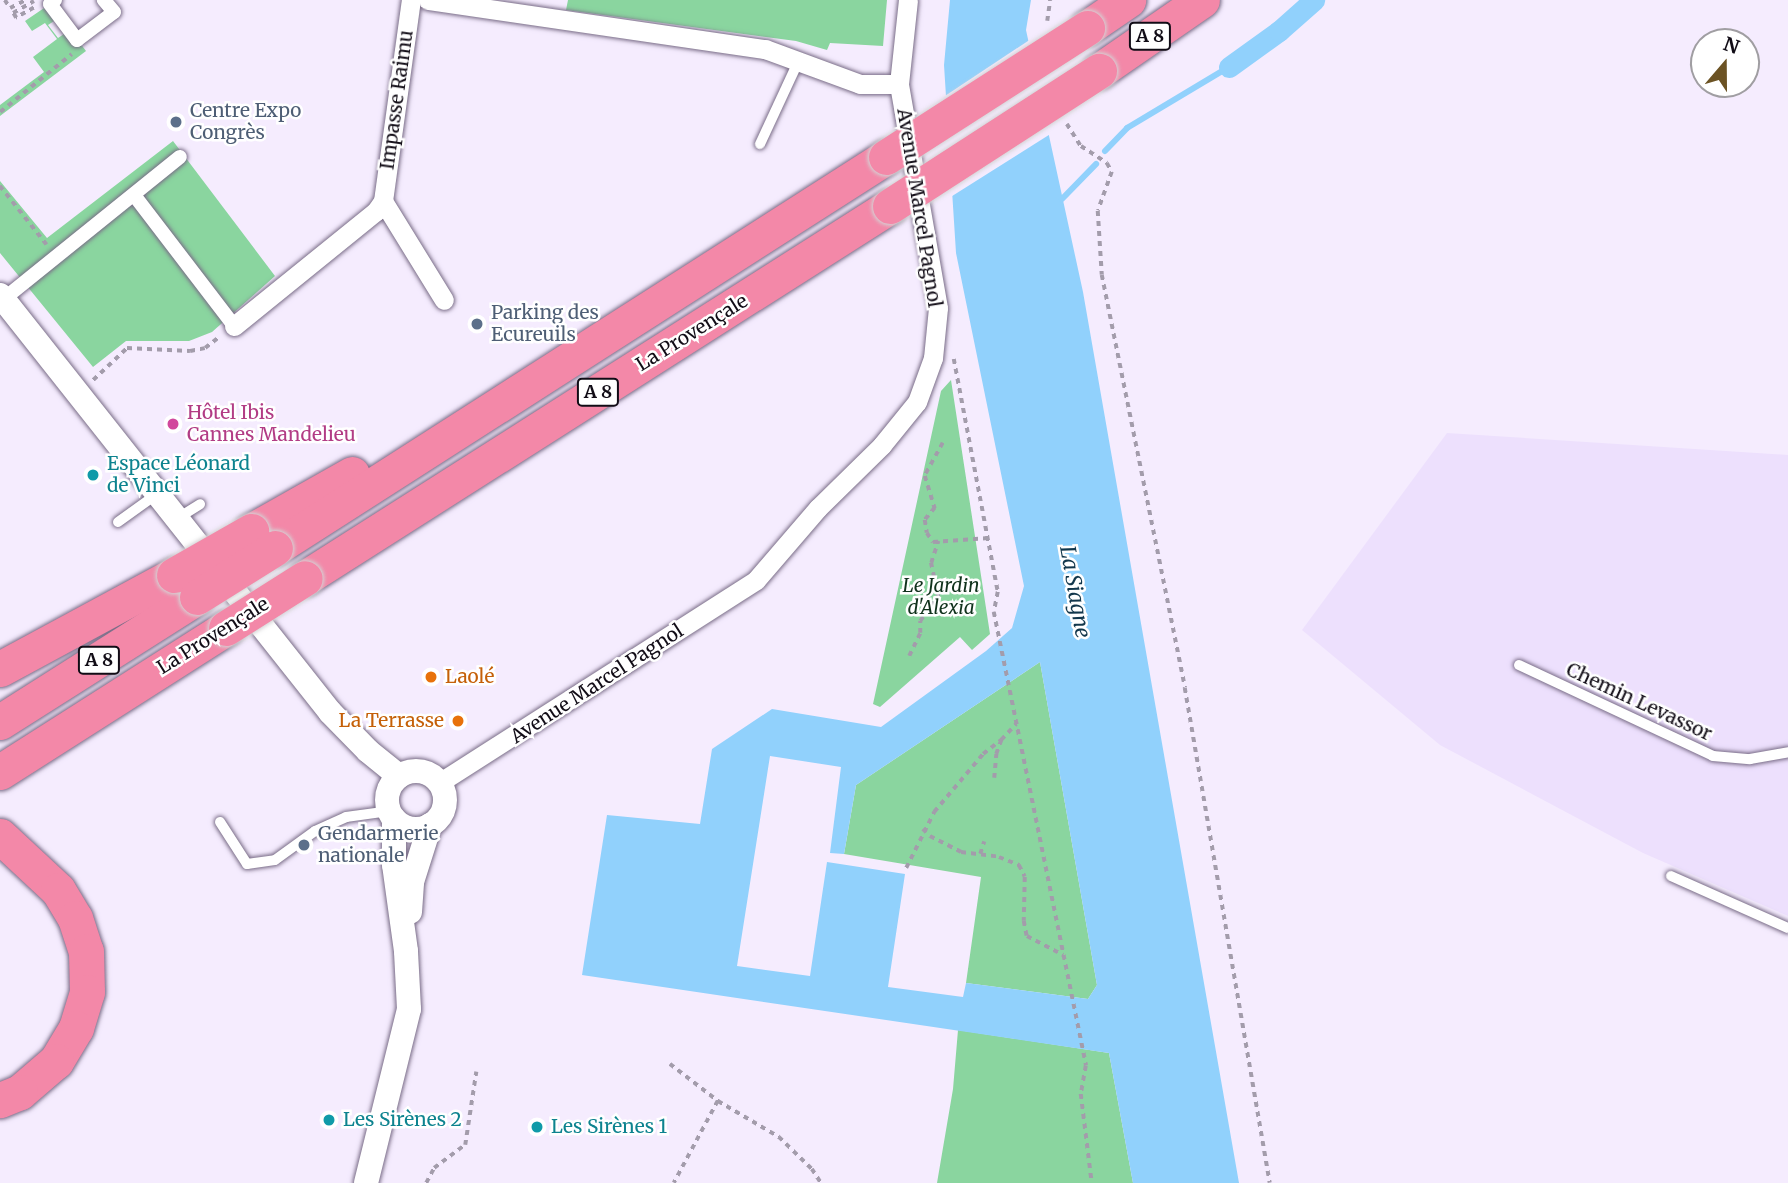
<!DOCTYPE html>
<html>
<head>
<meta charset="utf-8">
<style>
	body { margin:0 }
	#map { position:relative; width:1788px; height:1183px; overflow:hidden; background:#f5ecfe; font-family:Merriweather,serif }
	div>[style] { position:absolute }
	.built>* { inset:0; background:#ede0fd }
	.green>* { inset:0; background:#8ad59f }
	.water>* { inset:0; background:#91d1fc }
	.pier>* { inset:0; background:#f5ecfe }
	.stream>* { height:6px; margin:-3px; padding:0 3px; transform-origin:3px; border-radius:3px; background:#91d1fc }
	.canal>* { height:21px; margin:-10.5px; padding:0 10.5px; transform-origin:10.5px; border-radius:10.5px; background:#91d1fc }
	.path>* { height:3.5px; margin-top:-1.75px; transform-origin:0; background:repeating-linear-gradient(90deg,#a39cab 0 5px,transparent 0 10px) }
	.roads { filter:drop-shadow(0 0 2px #796c87) drop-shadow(0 0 2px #796c87) }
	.service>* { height:10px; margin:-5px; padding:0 5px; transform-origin:5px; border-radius:5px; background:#fff }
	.pedestrian>* { height:14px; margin:-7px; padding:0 7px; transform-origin:7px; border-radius:7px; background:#fff }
	.minor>* { height:19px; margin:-9.5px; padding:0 9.5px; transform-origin:9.5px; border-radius:9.5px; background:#fff }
	.tertiary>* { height:24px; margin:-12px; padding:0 12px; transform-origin:12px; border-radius:12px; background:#fff }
	.tertiary>.ring { margin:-12px; padding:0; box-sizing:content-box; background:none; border:24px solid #fff; border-radius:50% }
	.motorway>* { height:35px; margin:-17.5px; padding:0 17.5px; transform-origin:17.5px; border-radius:17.5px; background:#f388a8 }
	.bridges { filter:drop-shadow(0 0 2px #d4d3d5) drop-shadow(0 0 2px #d4d3d5) }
	.motorway-bridge>* { height:35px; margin:-17.5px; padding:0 17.5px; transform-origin:17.5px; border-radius:17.5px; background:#f388a8 }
	.dots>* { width:19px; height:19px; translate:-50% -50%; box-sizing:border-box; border:4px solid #fff; border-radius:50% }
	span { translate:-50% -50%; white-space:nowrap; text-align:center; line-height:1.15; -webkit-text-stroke:5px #fff; paint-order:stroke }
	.shield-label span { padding:2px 5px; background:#fff; border:2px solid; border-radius:5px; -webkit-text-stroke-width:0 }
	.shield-label { font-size:18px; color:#110c16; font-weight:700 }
	.street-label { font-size:19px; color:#110c16 }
	.service-label { font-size:19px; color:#4e5e75 }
	.left { translate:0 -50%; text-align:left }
	.hotel-label { font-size:19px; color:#b23c85 }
	.culture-label { font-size:19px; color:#0d838f }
	.park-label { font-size:19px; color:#10321c; font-style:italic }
	.food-label { font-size:19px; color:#c56008 }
	.right { translate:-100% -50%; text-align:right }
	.water-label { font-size:21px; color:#12374c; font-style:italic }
	.north { position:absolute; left:1690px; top:28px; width:70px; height:70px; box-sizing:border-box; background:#fff; border:2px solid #a09ea2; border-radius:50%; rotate:20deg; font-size:19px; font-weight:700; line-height:28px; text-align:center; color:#110c16 }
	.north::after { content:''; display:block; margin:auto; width:24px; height:32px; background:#6c5324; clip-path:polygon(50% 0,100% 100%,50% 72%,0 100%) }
</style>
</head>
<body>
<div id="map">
	<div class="built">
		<i style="clip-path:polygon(1447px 433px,1788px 455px,1788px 916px,1643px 853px,1440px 745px,1302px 630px)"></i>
	</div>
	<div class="green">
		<i style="clip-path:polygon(568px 0,887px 0,883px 46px,830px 43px,827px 50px,796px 41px,566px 10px)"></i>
		<i style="clip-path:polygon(50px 4px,60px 17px,48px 25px,58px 38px,70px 30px,86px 51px,0 116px,0 105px,44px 72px,33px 57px,57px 39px,45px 23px,32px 31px,25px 21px)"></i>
		<i style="clip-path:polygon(173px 141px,275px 276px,212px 332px,189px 341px,126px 341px,93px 367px,0 253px,0 181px,47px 238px)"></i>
		<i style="clip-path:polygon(951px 380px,990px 634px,972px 650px,960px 637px,880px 707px,873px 704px,941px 391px)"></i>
		<i style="clip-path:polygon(1040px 662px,1097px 985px,1088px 999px,966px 983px,981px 877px,844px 854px,856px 785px)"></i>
		<i style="clip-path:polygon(958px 1030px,1109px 1053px,1133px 1183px,937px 1183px,953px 1089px)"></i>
	</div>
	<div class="water">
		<i style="clip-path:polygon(evenodd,950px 0,1031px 0,1026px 30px,1083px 292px,1239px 1183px,1133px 1183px,1109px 1053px,582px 975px,607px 815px,700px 824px,712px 749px,772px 709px,881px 727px,986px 651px,1012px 628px,1024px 586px,956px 253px,944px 65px,950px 0,1040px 662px,1097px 985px,1088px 999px,966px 983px,963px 997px,888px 987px,905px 874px,827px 862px,810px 976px,737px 966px,770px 756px,841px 767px,830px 853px,844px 854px,856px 785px,1040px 662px)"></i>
	</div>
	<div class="pier">
		<i style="clip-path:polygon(1031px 39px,1052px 133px,949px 198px,942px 98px)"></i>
	</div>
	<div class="stream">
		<i style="left:1105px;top:151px;width:32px;rotate:-46deg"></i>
		<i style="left:1127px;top:128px;width:119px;rotate:-30.9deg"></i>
		<i style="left:1062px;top:199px;width:49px;rotate:-45.8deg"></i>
	</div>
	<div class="canal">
		<i style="left:1229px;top:67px;width:62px;rotate:-35.8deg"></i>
		<i style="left:1279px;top:31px;width:47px;rotate:-41.5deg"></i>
	</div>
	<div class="path">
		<i style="left:5px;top:0;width:9px;rotate:58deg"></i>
		<i style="left:10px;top:8px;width:18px;rotate:-27deg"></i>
		<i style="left:34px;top:8px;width:21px;rotate:151deg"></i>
		<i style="left:16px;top:18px;width:6px;rotate:-121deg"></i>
		<i style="left:13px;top:13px;width:24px;rotate:-30deg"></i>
		<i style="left:1047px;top:21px;width:21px;rotate:-82deg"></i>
		<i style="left:0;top:112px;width:92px;rotate:-38.9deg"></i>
		<i style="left:1067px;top:124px;width:26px;rotate:58deg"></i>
		<i style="left:1081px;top:146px;width:31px;rotate:33deg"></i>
		<i style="left:1107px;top:163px;width:10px;rotate:61deg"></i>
		<i style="left:1112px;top:172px;width:41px;rotate:109.7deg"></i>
		<i style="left:1098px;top:211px;width:64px;rotate:86.4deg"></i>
		<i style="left:1102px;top:275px;width:421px;rotate:78.6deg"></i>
		<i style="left:1185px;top:688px;width:502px;rotate:80.26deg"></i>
		<i style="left:0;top:186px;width:75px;rotate:51.5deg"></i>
		<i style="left:954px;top:359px;width:237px;rotate:79.3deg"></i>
		<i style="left:998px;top:592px;width:20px;rotate:101deg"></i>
		<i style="left:994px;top:612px;width:463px;rotate:78.5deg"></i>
		<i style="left:1086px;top:1066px;width:28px;rotate:100deg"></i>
		<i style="left:1081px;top:1094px;width:90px;rotate:83deg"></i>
		<i style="left:93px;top:380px;width:47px;rotate:-43.3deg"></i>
		<i style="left:127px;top:348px;width:63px;rotate:2.7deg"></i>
		<i style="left:190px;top:351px;width:15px;rotate:-11deg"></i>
		<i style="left:205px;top:348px;width:18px;rotate:-38deg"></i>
		<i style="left:943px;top:443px;width:38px;rotate:119deg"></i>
		<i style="left:925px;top:476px;width:34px;rotate:73deg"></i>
		<i style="left:935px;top:508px;width:16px;rotate:130deg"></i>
		<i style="left:925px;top:520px;width:13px;rotate:81deg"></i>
		<i style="left:927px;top:533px;width:11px;rotate:56deg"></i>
		<i style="left:933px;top:542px;width:56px;rotate:-4.1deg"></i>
		<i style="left:909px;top:656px;width:25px;rotate:-64deg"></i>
		<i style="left:920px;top:633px;width:12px;rotate:-90deg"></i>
		<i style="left:920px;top:621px;width:30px;rotate:-53deg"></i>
		<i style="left:938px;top:597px;width:35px;rotate:-102deg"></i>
		<i style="left:931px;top:563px;width:23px;rotate:-72deg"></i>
		<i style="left:994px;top:778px;width:24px;rotate:-85deg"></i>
		<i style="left:996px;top:754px;width:15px;rotate:-70deg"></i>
		<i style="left:1001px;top:740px;width:22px;rotate:-47deg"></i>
		<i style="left:923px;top:829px;width:10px;rotate:45deg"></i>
		<i style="left:930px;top:836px;width:35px;rotate:27deg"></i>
		<i style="left:961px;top:852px;width:38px;rotate:7deg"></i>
		<i style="left:999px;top:857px;width:22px;rotate:22deg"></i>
		<i style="left:1019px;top:865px;width:13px;rotate:63deg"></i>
		<i style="left:1025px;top:877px;width:44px;rotate:91.3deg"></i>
		<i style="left:1024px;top:921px;width:15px;rotate:79deg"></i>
		<i style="left:1027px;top:936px;width:41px;rotate:27.8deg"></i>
		<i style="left:980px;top:854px;width:13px;rotate:-72deg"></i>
		<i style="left:906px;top:868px;width:63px;rotate:-63.4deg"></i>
		<i style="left:934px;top:812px;width:76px;rotate:-49.8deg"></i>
		<i style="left:983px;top:754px;width:23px;rotate:-38deg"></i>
		<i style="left:670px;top:1064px;width:61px;rotate:37.6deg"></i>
		<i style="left:718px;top:1101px;width:93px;rotate:118.2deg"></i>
		<i style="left:718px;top:1101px;width:71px;rotate:30.5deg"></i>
		<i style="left:779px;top:1137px;width:46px;rotate:44.1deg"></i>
		<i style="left:812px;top:1169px;width:17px;rotate:57deg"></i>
		<i style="left:426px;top:1183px;width:17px;rotate:-62deg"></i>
		<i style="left:434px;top:1168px;width:39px;rotate:-37deg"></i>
		<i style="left:465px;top:1145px;width:74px;rotate:-81.4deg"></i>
	</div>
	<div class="roads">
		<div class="service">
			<i style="left:760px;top:144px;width:93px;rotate:-65.1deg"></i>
			<i style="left:178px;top:518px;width:26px;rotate:-32deg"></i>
			<i style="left:118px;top:522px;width:48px;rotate:-35.7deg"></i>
			<i style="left:1519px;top:665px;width:214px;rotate:25.1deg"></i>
			<i style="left:1713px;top:756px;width:37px;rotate:5deg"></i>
			<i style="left:1750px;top:759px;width:39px;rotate:-10deg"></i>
			<i style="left:220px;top:822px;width:50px;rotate:57.3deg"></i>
			<i style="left:247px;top:864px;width:28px;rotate:-8deg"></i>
			<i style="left:275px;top:860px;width:49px;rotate:-35.9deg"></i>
			<i style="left:315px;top:831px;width:34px;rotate:-24deg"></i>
			<i style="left:346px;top:817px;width:43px;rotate:-7.9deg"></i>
			<i style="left:1671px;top:876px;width:128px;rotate:24deg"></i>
		</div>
		<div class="pedestrian">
			<i style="left:55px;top:0;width:6px;rotate:141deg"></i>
			<i style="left:50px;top:4px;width:45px;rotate:53.1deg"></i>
			<i style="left:77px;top:40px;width:46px;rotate:-37.1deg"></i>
			<i style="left:114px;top:12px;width:16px;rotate:-130deg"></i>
			<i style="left:134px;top:195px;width:165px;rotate:52.6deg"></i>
			<i style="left:0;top:302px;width:231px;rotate:-38.9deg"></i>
		</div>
		<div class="minor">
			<i style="left:428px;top:0;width:341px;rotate:8.3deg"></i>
			<i style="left:765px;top:49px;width:101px;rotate:20.2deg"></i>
			<i style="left:860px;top:84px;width:39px"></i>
			<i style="left:383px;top:201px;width:116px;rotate:58.4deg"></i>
			<i style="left:234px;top:326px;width:183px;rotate:-39deg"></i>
			<i style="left:376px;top:211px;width:12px;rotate:-55deg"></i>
			<i style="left:383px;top:201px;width:203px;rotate:-82.1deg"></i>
			<i style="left:439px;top:783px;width:376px;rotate:-32.6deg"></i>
			<i style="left:756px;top:580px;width:95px;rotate:-49.3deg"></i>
			<i style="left:818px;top:508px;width:90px;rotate:-44.5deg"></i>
			<i style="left:882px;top:445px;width:55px;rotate:-50.9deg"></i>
			<i style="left:917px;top:402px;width:47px;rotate:-70deg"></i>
			<i style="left:933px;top:358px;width:50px;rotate:-84.3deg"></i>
			<i style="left:938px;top:308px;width:227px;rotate:-99.9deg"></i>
			<i style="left:899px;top:84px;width:84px;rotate:-83.9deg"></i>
		</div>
		<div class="tertiary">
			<i style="left:0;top:295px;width:532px;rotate:51.64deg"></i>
			<i style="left:330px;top:712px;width:54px;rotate:45.7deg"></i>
			<i style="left:368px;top:751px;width:40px;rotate:39deg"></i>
			<i class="ring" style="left:387px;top:771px;width:34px;height:34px"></i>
			<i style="left:410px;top:912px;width:30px;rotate:-86deg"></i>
			<i style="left:412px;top:882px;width:60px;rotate:-72.5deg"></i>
			<i style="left:366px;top:1183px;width:179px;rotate:-76.1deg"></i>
			<i style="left:409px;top:1009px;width:58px;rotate:-93deg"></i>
			<i style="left:406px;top:951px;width:87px;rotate:-97.9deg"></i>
			<i style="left:394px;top:865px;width:46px;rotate:-90deg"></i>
		</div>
		<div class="motorway">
			<i style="left:1087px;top:28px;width:50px;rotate:-34.3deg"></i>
			<i style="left:1099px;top:71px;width:125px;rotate:-34.6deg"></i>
			<i style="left:251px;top:531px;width:116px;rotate:-29.4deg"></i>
			<i style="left:275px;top:548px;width:725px;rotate:-32.62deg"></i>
			<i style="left:305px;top:578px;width:693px;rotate:-32.45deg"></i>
			<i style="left:0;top:669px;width:198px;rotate:-28.4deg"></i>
			<i style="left:0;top:722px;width:233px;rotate:-32.4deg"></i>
			<i style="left:0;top:772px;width:268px;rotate:-32.5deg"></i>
			<i style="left:0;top:836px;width:79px;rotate:43deg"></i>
			<i style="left:58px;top:890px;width:33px;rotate:59deg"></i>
			<i style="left:75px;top:918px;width:35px;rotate:72deg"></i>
			<i style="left:86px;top:951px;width:41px;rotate:88.6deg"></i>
			<i style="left:87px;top:992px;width:38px;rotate:107deg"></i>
			<i style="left:76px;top:1028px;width:39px;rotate:121deg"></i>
			<i style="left:56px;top:1061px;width:48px;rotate:139.3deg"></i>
			<i style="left:20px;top:1092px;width:22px;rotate:158deg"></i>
		</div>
	</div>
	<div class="bridges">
		<div class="motorway-bridge">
			<i style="left:886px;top:157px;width:239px;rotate:-32.7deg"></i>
			<i style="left:890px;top:206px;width:249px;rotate:-32.9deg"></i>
			<i style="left:174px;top:575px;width:89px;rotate:-29.7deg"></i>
			<i style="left:197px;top:597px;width:92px;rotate:-32.1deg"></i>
			<i style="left:226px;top:628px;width:93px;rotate:-32.3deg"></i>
		</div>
	</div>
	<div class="dots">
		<i style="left:176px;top:122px;background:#5c6f8a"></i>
		<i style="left:477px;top:324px;background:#5c6f8a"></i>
		<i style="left:173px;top:424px;background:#d1479c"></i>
		<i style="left:93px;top:475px;background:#0f9aa8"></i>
		<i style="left:431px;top:677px;background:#e8710a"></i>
		<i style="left:458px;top:721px;background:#e8710a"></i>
		<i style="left:304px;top:845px;background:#5c6f8a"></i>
		<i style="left:329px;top:1120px;background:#0f9aa8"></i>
		<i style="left:537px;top:1127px;background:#0f9aa8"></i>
	</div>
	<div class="shield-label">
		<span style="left:1150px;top:36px">A 8</span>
		<span style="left:598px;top:392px">A 8</span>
		<span style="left:99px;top:660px">A 8</span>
	</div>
	<div class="street-label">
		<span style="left:397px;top:100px;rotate:-82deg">Impasse Raimu</span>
		<span style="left:919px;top:208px;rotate:81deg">Avenue Marcel Pagnol</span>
		<span style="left:692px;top:333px;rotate:-32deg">La Provençale</span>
		<span style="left:213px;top:636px;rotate:-32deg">La Provençale</span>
		<span style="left:597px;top:684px;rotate:-33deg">Avenue Marcel Pagnol</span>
		<span style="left:1639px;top:702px;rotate:25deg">Chemin Levassor</span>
	</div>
	<div class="service-label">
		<span class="left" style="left:190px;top:122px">Centre Expo<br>Congrès</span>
		<span class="left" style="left:491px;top:324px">Parking des<br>Ecureuils</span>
		<span class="left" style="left:318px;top:845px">Gendarmerie<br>nationale</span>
	</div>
	<div class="hotel-label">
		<span class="left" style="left:187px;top:424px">Hôtel Ibis<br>Cannes Mandelieu</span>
	</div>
	<div class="culture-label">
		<span class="left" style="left:107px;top:475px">Espace Léonard<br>de Vinci</span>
		<span class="left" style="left:343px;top:1120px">Les Sirènes 2</span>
		<span class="left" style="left:551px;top:1127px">Les Sirènes 1</span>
	</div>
	<div class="park-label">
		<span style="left:941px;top:597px">Le Jardin<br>d'Alexia</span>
	</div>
	<div class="food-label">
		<span class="left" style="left:445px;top:677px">Laolé</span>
		<span class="right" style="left:444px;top:721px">La Terrasse</span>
	</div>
	<div class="water-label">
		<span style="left:1075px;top:592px;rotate:80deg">La Siagne</span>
	</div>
	<div class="north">N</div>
</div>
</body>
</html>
